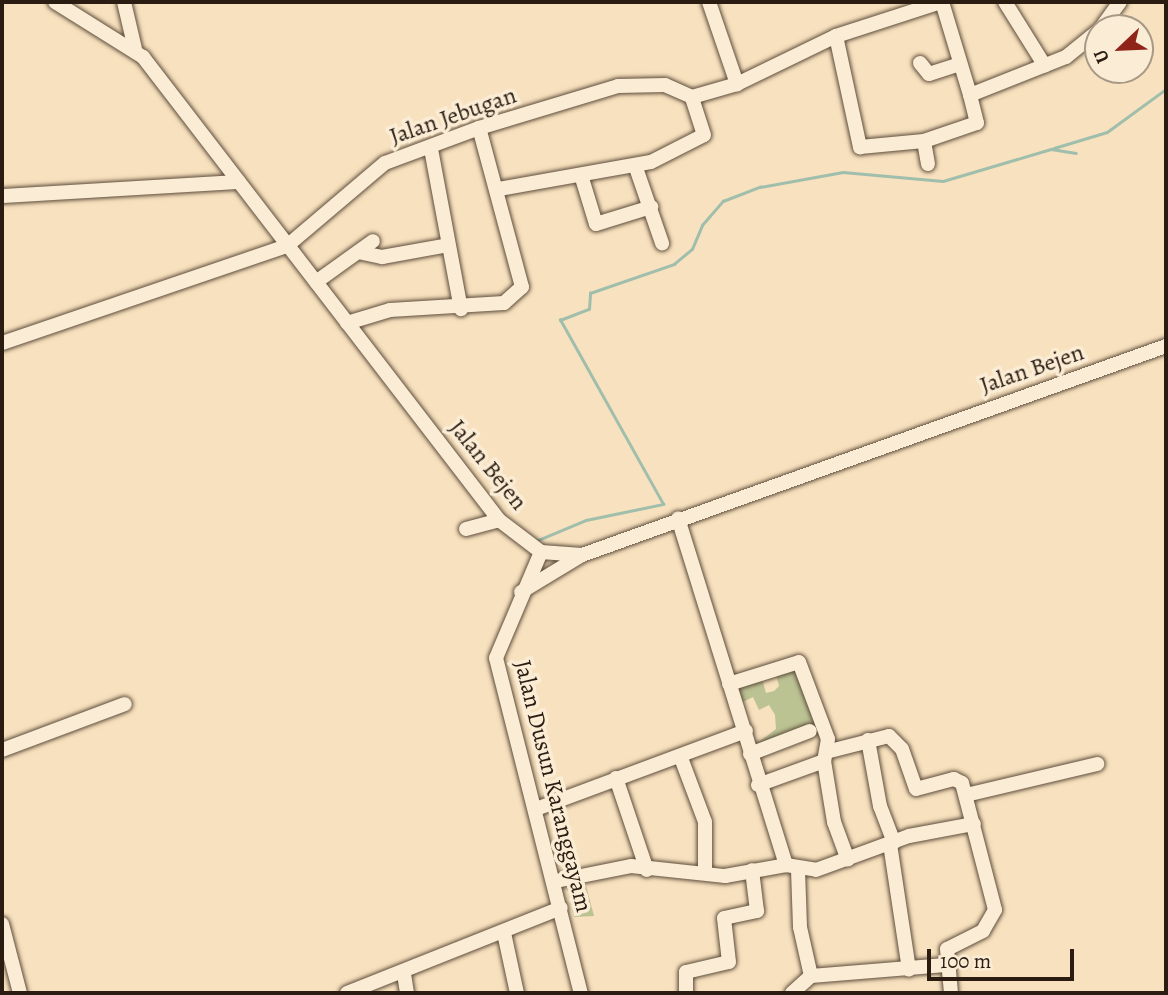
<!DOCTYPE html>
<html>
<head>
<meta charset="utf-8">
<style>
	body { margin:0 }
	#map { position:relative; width:1168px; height:995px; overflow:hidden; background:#f8e1be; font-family:Alegreya,serif }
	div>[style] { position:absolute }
	.green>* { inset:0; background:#bcc393 }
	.stream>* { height:2.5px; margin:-1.25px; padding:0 1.25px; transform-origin:1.25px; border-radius:1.25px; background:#9fbeac }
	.roads { filter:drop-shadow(0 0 2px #5e4d3c) drop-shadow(0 0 2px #5e4d3c) }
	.minor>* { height:14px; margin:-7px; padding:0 7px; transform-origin:7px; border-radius:7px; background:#faecd5 }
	span { translate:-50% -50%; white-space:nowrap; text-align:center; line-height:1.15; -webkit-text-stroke:7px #faecd5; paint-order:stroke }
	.street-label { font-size:24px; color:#2a1c10 }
	.frame { position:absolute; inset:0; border:4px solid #2a1c10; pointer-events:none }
	.north { position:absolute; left:1084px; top:14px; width:70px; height:70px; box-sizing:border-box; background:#faecd5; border:2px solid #a79986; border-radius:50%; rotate:247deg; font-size:19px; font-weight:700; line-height:28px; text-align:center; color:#2a1c10 }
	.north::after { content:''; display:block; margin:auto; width:24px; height:32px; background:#8f2418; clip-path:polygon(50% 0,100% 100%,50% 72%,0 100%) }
	.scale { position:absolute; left:927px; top:949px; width:147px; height:32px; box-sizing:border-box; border:4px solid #2a1c10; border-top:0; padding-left:9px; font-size:21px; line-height:24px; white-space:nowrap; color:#2a1c10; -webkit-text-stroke:5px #faecd5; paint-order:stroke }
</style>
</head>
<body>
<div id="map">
	<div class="green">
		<i style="clip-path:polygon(797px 663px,820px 721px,751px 748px,776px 729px,775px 715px,769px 705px,759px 710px,753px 697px,737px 705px,732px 685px,761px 675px,766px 693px,774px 691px,779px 686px,775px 671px)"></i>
		<i style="clip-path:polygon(584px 878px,594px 916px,574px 917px,566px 883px)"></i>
	</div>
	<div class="stream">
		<i style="left:1054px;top:148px;width:55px;rotate:-16.8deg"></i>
		<i style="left:1107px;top:132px;width:73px;rotate:-36.1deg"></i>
		<i style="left:536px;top:541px;width:54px;rotate:-22.8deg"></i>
		<i style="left:586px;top:520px;width:79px;rotate:-11.7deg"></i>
		<i style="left:663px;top:504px;width:211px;rotate:-119.2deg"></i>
		<i style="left:560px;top:320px;width:31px;rotate:-21deg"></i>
		<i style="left:589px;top:309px;width:16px;rotate:-86deg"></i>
		<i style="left:590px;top:293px;width:89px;rotate:-19deg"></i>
		<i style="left:674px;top:264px;width:23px;rotate:-40deg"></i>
		<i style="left:692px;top:249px;width:26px;rotate:-67deg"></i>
		<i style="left:702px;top:225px;width:32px;rotate:-49deg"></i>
		<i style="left:723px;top:201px;width:40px;rotate:-21deg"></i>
		<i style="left:760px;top:187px;width:84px;rotate:-10.2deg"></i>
		<i style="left:843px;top:172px;width:100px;rotate:5.1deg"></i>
		<i style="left:943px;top:181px;width:113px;rotate:-16.5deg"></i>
		<i style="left:1051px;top:149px;width:25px;rotate:9deg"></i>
	</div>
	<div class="roads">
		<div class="minor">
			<i style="left:55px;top:2px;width:104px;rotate:32deg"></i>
			<i style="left:143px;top:57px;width:584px;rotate:52.44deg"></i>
			<i style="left:499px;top:520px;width:53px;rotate:37.3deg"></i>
			<i style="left:541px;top:552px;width:41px;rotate:4.2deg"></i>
			<i style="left:582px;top:555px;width:620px;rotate:-19.69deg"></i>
			<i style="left:124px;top:2px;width:48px;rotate:76.8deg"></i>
			<i style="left:709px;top:2px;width:87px;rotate:71.1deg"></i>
			<i style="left:942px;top:2px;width:97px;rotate:73.2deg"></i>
			<i style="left:970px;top:95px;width:103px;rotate:-21.6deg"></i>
			<i style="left:1066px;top:57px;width:41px;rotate:-39.1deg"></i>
			<i style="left:1005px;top:2px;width:75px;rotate:58deg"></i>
			<i style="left:1101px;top:28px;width:32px;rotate:-54deg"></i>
			<i style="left:836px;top:36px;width:114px;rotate:77.8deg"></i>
			<i style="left:860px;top:147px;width:64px;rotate:-5.4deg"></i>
			<i style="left:920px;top:63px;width:14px;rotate:51deg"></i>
			<i style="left:929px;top:74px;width:33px;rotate:-18deg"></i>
			<i style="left:431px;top:149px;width:163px;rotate:79.4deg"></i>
			<i style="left:928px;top:164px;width:23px;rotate:-100deg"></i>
			<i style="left:924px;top:141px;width:56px;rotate:-18.8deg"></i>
			<i style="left:977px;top:123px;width:29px;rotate:-104deg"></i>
			<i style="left:635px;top:165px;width:83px;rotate:70.9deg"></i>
			<i style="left:581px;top:175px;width:51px;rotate:73deg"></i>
			<i style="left:596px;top:224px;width:58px;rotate:-17.2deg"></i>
			<i style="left:499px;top:189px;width:154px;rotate:-10.1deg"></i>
			<i style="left:651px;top:162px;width:59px;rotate:-27deg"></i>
			<i style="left:704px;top:135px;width:40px;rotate:-108deg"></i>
			<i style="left:2px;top:196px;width:237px;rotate:-3.4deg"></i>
			<i style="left:358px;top:252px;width:25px;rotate:12deg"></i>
			<i style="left:382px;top:257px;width:67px;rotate:-10.3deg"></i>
			<i style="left:316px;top:282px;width:70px;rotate:-35.7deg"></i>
			<i style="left:347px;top:323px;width:45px;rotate:-16.8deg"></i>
			<i style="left:390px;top:310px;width:114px;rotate:-3.5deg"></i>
			<i style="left:504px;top:303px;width:24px;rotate:-42deg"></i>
			<i style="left:522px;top:287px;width:165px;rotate:-105.1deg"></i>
			<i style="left:2px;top:343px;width:301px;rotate:-18.8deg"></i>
			<i style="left:287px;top:246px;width:128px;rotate:-40.3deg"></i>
			<i style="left:385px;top:163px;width:100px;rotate:-20.4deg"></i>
			<i style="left:479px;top:128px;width:145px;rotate:-16.8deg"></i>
			<i style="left:618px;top:86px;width:47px;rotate:-1.2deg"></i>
			<i style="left:665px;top:85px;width:30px;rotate:24deg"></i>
			<i style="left:692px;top:97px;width:47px;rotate:-16.1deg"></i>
			<i style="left:737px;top:84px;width:110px;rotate:-25.9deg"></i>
			<i style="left:836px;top:36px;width:110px;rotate:-17.9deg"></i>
			<i style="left:466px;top:529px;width:34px;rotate:-15deg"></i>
			<i style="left:541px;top:552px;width:115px;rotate:113deg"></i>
			<i style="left:496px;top:658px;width:346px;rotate:75.8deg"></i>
			<i style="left:521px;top:592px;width:71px;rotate:-31.2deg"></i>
			<i style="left:729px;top:684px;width:73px;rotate:-17.4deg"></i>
			<i style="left:799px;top:662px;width:82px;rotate:69.4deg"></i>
			<i style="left:828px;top:739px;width:22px;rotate:100deg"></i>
			<i style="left:868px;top:740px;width:67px;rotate:79.7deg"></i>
			<i style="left:880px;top:806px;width:39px;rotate:69deg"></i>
			<i style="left:2px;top:750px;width:131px;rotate:-20.5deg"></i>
			<i style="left:826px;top:752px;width:65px;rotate:-14.3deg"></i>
			<i style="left:889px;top:736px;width:18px;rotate:45deg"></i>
			<i style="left:902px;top:749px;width:42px;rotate:70.7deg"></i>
			<i style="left:916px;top:789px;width:39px;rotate:-15deg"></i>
			<i style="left:954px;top:779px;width:9px;rotate:27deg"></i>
			<i style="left:962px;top:783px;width:131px;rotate:75.4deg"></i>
			<i style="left:995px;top:910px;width:24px;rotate:120deg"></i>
			<i style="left:983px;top:931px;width:40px;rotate:153.4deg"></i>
			<i style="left:947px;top:949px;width:44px;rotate:84.8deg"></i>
			<i style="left:750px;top:754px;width:64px;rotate:-21deg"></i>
			<i style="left:681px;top:758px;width:68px;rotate:69.4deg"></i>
			<i style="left:705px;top:822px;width:50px;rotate:90deg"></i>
			<i style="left:616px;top:778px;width:97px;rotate:71.4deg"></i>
			<i style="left:758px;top:785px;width:70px;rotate:-20deg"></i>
			<i style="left:824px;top:761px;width:62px;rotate:80.7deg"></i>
			<i style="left:834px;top:822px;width:40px;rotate:69.8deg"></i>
			<i style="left:966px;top:795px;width:135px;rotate:-13.3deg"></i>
			<i style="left:536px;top:809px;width:224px;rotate:-20.4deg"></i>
			<i style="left:890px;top:844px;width:127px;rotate:81.4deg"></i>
			<i style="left:786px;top:865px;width:30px;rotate:9deg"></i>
			<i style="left:816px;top:870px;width:99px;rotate:-20.1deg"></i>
			<i style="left:909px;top:836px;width:66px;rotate:-10.5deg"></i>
			<i style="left:556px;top:881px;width:76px;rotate:-11.3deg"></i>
			<i style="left:631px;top:866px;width:95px;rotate:6.1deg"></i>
			<i style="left:725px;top:876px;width:62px;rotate:-10.2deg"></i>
			<i style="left:786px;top:865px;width:363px;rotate:-107.3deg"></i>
			<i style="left:2px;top:924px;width:71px;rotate:75.4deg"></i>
			<i style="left:504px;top:933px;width:61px;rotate:77.8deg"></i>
			<i style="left:404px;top:974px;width:19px;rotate:81deg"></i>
			<i style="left:811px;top:976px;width:135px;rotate:-4.7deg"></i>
			<i style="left:347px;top:993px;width:230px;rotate:-21.7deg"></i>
			<i style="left:686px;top:993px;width:21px;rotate:-90deg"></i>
			<i style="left:686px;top:972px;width:44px;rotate:-13.1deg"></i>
			<i style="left:729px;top:962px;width:44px;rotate:-96.5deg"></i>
			<i style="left:724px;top:918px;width:34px;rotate:-12deg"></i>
			<i style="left:757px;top:911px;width:41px;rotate:-97deg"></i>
			<i style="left:792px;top:993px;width:25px;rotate:-42deg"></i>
			<i style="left:811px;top:976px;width:50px;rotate:-102.7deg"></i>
			<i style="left:800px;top:927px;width:56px;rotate:-92deg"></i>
		</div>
	</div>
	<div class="street-label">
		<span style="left:453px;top:116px;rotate:-19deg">Jalan Jebugan</span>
		<span style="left:1032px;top:369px;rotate:-19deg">Jalan Bejen</span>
		<span style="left:488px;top:465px;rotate:51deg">Jalan Bejen</span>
		<span style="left:553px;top:786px;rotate:76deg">Jalan Dusun Karanggayam</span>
	</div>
	<div class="frame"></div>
	<div class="north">U</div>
	<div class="scale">100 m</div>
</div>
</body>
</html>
